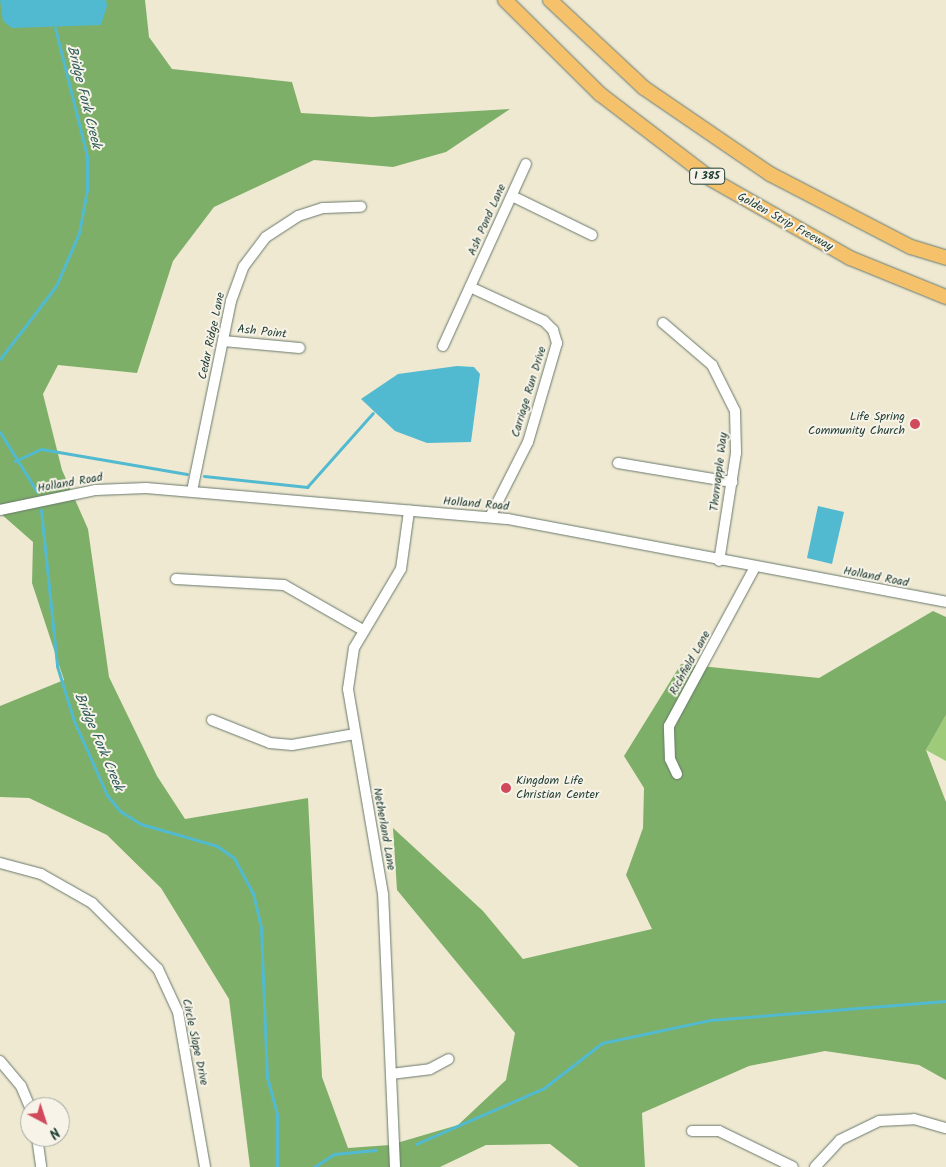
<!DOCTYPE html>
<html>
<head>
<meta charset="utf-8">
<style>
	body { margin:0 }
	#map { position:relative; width:946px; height:1167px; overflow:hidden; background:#efe9d2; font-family:Kalam,sans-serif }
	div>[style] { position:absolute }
	.green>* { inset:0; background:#9dcb79 }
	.forest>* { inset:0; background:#7eaf69 }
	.water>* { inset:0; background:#52bad0 }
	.stream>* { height:3px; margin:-1.5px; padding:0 1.5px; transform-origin:1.5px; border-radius:1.5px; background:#52bad0 }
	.roads { filter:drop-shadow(0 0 1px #68796b) drop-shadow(0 0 1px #68796b) }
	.minor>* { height:10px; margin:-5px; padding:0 5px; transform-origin:5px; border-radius:5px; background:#fff }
	.highway>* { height:14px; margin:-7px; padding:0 7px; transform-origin:7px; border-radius:7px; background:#f5c16b }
	.dots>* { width:14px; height:14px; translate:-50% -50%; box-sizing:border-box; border:2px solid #f7f3e8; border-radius:50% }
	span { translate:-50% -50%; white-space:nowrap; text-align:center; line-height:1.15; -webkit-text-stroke:4px #f7f3e8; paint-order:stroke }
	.shield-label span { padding:1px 4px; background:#f7f3e8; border:1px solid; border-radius:4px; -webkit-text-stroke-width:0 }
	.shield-label { font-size:11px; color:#1f3d34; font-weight:700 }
	.street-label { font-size:12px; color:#1f3d34 }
	.poi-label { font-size:12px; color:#1f3d34 }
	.right { translate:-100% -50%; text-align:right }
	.left { translate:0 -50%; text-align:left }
	.water-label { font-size:14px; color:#2c5c5b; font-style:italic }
	.north { position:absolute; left:20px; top:1097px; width:50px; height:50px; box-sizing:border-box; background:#f7f3e8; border:1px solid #a1aaa0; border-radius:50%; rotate:140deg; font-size:14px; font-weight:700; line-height:20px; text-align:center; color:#1f3d34 }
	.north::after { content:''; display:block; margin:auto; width:18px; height:22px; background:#d1495b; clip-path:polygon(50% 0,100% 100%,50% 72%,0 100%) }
</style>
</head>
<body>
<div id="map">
	<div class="green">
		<i style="clip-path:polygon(946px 715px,946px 761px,926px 750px)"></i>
	</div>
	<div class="forest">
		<i style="clip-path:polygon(0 0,145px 0,149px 37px,172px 69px,292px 82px,301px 113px,372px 117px,510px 109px,446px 152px,393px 167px,314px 160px,214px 207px,173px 261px,137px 373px,58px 365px,43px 394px,62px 470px,88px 529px,109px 677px,157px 776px,185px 819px,308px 798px,322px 1077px,348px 1148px,390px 1145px,458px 1125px,506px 1080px,515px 1033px,397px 890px,393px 828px,483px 911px,523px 959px,652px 929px,626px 875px,643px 828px,644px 788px,624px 756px,681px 664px,819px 678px,933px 611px,946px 617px,946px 715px,926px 750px,946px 802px,946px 1080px,919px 1065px,825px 1051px,749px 1066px,642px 1113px,645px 1167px,579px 1167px,550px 1144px,486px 1145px,440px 1167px,250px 1167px,229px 999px,161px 888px,107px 835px,29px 798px,0 797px,0 706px,64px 680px,32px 583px,33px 542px,0 513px)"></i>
	</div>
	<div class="water">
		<i style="clip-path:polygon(0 0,106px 0,107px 6px,101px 25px,12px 28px,3px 21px)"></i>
		<i style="clip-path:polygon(457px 366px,474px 367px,480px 374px,471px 442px,427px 443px,395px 431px,361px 399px,398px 374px)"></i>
		<i style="clip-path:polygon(818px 506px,844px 512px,832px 564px,807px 558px)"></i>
	</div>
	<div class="stream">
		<i style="left:0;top:359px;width:92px;rotate:-52.5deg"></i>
		<i style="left:56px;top:286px;width:58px;rotate:-66.5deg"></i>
		<i style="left:79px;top:233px;width:44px;rotate:-79.5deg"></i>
		<i style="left:87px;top:190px;width:34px;rotate:-90deg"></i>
		<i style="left:87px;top:156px;width:132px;rotate:-104deg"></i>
		<i style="left:0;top:432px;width:70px;rotate:58.3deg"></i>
		<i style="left:15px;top:461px;width:29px;rotate:-25deg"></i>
		<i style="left:41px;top:449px;width:148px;rotate:9.7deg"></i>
		<i style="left:204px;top:476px;width:104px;rotate:6.1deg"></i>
		<i style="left:307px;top:487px;width:99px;rotate:-48.3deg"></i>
		<i style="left:41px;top:510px;width:157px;rotate:84.1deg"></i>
		<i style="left:57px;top:666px;width:58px;rotate:72.8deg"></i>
		<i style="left:74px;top:721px;width:81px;rotate:66deg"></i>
		<i style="left:107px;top:795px;width:21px;rotate:51deg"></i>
		<i style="left:120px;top:811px;width:25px;rotate:32deg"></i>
		<i style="left:141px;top:824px;width:79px;rotate:16.1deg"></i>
		<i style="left:217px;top:846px;width:21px;rotate:35deg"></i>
		<i style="left:234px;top:858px;width:40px;rotate:62deg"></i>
		<i style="left:253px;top:893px;width:37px;rotate:77deg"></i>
		<i style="left:261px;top:929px;width:148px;rotate:87.7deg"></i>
		<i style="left:267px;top:1077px;width:38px;rotate:75deg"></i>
		<i style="left:277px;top:1114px;width:53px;rotate:90deg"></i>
		<i style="left:416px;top:1144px;width:140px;rotate:-23.6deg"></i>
		<i style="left:544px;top:1088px;width:73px;rotate:-37.8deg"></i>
		<i style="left:602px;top:1043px;width:110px;rotate:-12deg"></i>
		<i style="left:710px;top:1020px;width:237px;rotate:-4.6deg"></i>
		<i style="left:314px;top:1167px;width:24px;rotate:-33deg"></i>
		<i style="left:334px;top:1154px;width:42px;rotate:-5.4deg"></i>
	</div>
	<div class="roads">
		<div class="minor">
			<i style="left:512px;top:196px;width:89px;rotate:26deg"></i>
			<i style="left:470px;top:287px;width:81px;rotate:24.7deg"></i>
			<i style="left:544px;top:321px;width:13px;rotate:45deg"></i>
			<i style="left:553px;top:330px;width:14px;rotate:73deg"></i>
			<i style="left:557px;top:343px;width:103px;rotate:106.3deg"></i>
			<i style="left:528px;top:442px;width:84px;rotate:116.9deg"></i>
			<i style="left:663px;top:323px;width:65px;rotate:40.6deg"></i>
			<i style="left:712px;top:365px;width:51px;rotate:63.4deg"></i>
			<i style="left:735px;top:411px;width:42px;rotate:88.6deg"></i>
			<i style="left:736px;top:453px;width:109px;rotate:98.9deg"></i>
			<i style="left:223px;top:341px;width:77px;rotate:5.2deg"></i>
			<i style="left:443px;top:346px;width:200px;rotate:-65.5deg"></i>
			<i style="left:618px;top:463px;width:116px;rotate:9.5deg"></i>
			<i style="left:192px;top:491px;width:194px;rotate:-78.4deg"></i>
			<i style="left:231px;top:301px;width:37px;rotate:-70deg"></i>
			<i style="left:244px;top:266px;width:36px;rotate:-53deg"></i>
			<i style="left:266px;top:237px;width:38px;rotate:-33deg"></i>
			<i style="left:298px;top:216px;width:26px;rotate:-18deg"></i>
			<i style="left:323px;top:208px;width:38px;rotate:-2deg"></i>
			<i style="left:0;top:510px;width:98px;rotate:-11.8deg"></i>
			<i style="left:96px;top:490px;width:50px;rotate:-2.3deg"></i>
			<i style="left:146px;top:488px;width:363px;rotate:4.9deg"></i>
			<i style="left:508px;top:519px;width:446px;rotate:10.7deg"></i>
			<i style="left:176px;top:579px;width:108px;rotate:3.2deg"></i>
			<i style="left:284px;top:585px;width:91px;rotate:29.7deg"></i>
			<i style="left:212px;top:720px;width:62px;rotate:21.6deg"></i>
			<i style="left:270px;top:743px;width:22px;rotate:5deg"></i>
			<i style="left:292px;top:745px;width:64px;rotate:-9.9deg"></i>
			<i style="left:677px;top:774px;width:17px;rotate:-115deg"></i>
			<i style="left:670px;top:759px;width:33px;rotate:-92deg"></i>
			<i style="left:669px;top:726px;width:181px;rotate:-61.6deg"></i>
			<i style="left:0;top:863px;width:42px;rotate:15deg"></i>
			<i style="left:41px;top:874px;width:59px;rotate:29.6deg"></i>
			<i style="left:92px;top:903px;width:93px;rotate:45deg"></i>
			<i style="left:158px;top:969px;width:47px;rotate:65.1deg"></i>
			<i style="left:178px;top:1012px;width:157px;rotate:80.1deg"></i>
			<i style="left:0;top:1061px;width:33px;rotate:50deg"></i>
			<i style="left:21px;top:1086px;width:23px;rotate:67deg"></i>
			<i style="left:391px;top:1074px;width:39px;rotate:-7deg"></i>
			<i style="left:430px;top:1069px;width:21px;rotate:-28deg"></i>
			<i style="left:692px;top:1131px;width:27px"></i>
			<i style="left:719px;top:1131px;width:82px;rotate:25.9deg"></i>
			<i style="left:37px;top:1137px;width:30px;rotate:82deg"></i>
			<i style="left:395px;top:1167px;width:273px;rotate:-92.5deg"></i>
			<i style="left:383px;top:894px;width:208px;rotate:-99.7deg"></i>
			<i style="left:348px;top:689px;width:41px;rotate:-81.7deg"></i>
			<i style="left:354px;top:648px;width:92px;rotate:-59.3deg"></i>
			<i style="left:401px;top:569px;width:59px;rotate:-82.1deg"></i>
			<i style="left:815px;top:1167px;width:37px;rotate:-47deg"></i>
			<i style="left:840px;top:1140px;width:43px;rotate:-26deg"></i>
			<i style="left:879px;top:1121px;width:35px;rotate:-3deg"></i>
			<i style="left:914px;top:1119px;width:33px;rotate:16deg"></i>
		</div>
		<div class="highway">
			<i style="left:505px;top:0;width:134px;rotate:44.7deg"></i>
			<i style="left:600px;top:94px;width:140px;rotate:37.4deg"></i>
			<i style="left:711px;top:179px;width:160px;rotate:29.6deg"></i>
			<i style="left:850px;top:258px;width:104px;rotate:22.1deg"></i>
			<i style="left:550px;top:0;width:129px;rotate:43.1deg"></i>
			<i style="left:644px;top:88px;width:153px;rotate:34.3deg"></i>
			<i style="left:770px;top:174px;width:159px;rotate:27.4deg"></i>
			<i style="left:911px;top:247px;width:37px;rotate:17deg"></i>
		</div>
	</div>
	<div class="dots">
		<i style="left:915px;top:424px;background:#d1495b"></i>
		<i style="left:506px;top:788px;background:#d1495b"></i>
	</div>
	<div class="shield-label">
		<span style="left:707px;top:176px">I 385</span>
	</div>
	<div class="street-label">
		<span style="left:487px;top:220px;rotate:-66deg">Ash Pond Lane</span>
		<span style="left:785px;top:222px;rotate:29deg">Golden Strip Freeway</span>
		<span style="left:262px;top:332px;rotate:6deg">Ash Point</span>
		<span style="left:212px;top:336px;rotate:-78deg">Cedar Ridge Lane</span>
		<span style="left:529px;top:392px;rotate:-73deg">Carriage Run Drive</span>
		<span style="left:719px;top:472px;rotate:-83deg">Thornapple Way</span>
		<span style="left:70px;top:483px;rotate:-10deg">Holland Road</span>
		<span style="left:476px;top:504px;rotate:5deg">Holland Road</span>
		<span style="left:876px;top:577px;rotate:11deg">Holland Road</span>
		<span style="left:690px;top:663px;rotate:-61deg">Richfield Lane</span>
		<span style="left:384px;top:829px;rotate:80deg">Netherland Lane</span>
		<span style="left:195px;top:1042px;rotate:78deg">Circle Slope Drive</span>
	</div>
	<div class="poi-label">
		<span class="right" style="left:905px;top:424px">Life Spring<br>Community Church</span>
		<span class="left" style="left:516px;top:788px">Kingdom Life<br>Christian Center</span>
	</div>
	<div class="water-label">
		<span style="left:84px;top:97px;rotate:76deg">Bridge Fork Creek</span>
		<span style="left:99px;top:742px;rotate:67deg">Bridge Fork Creek</span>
	</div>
	<div class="north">N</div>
</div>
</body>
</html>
